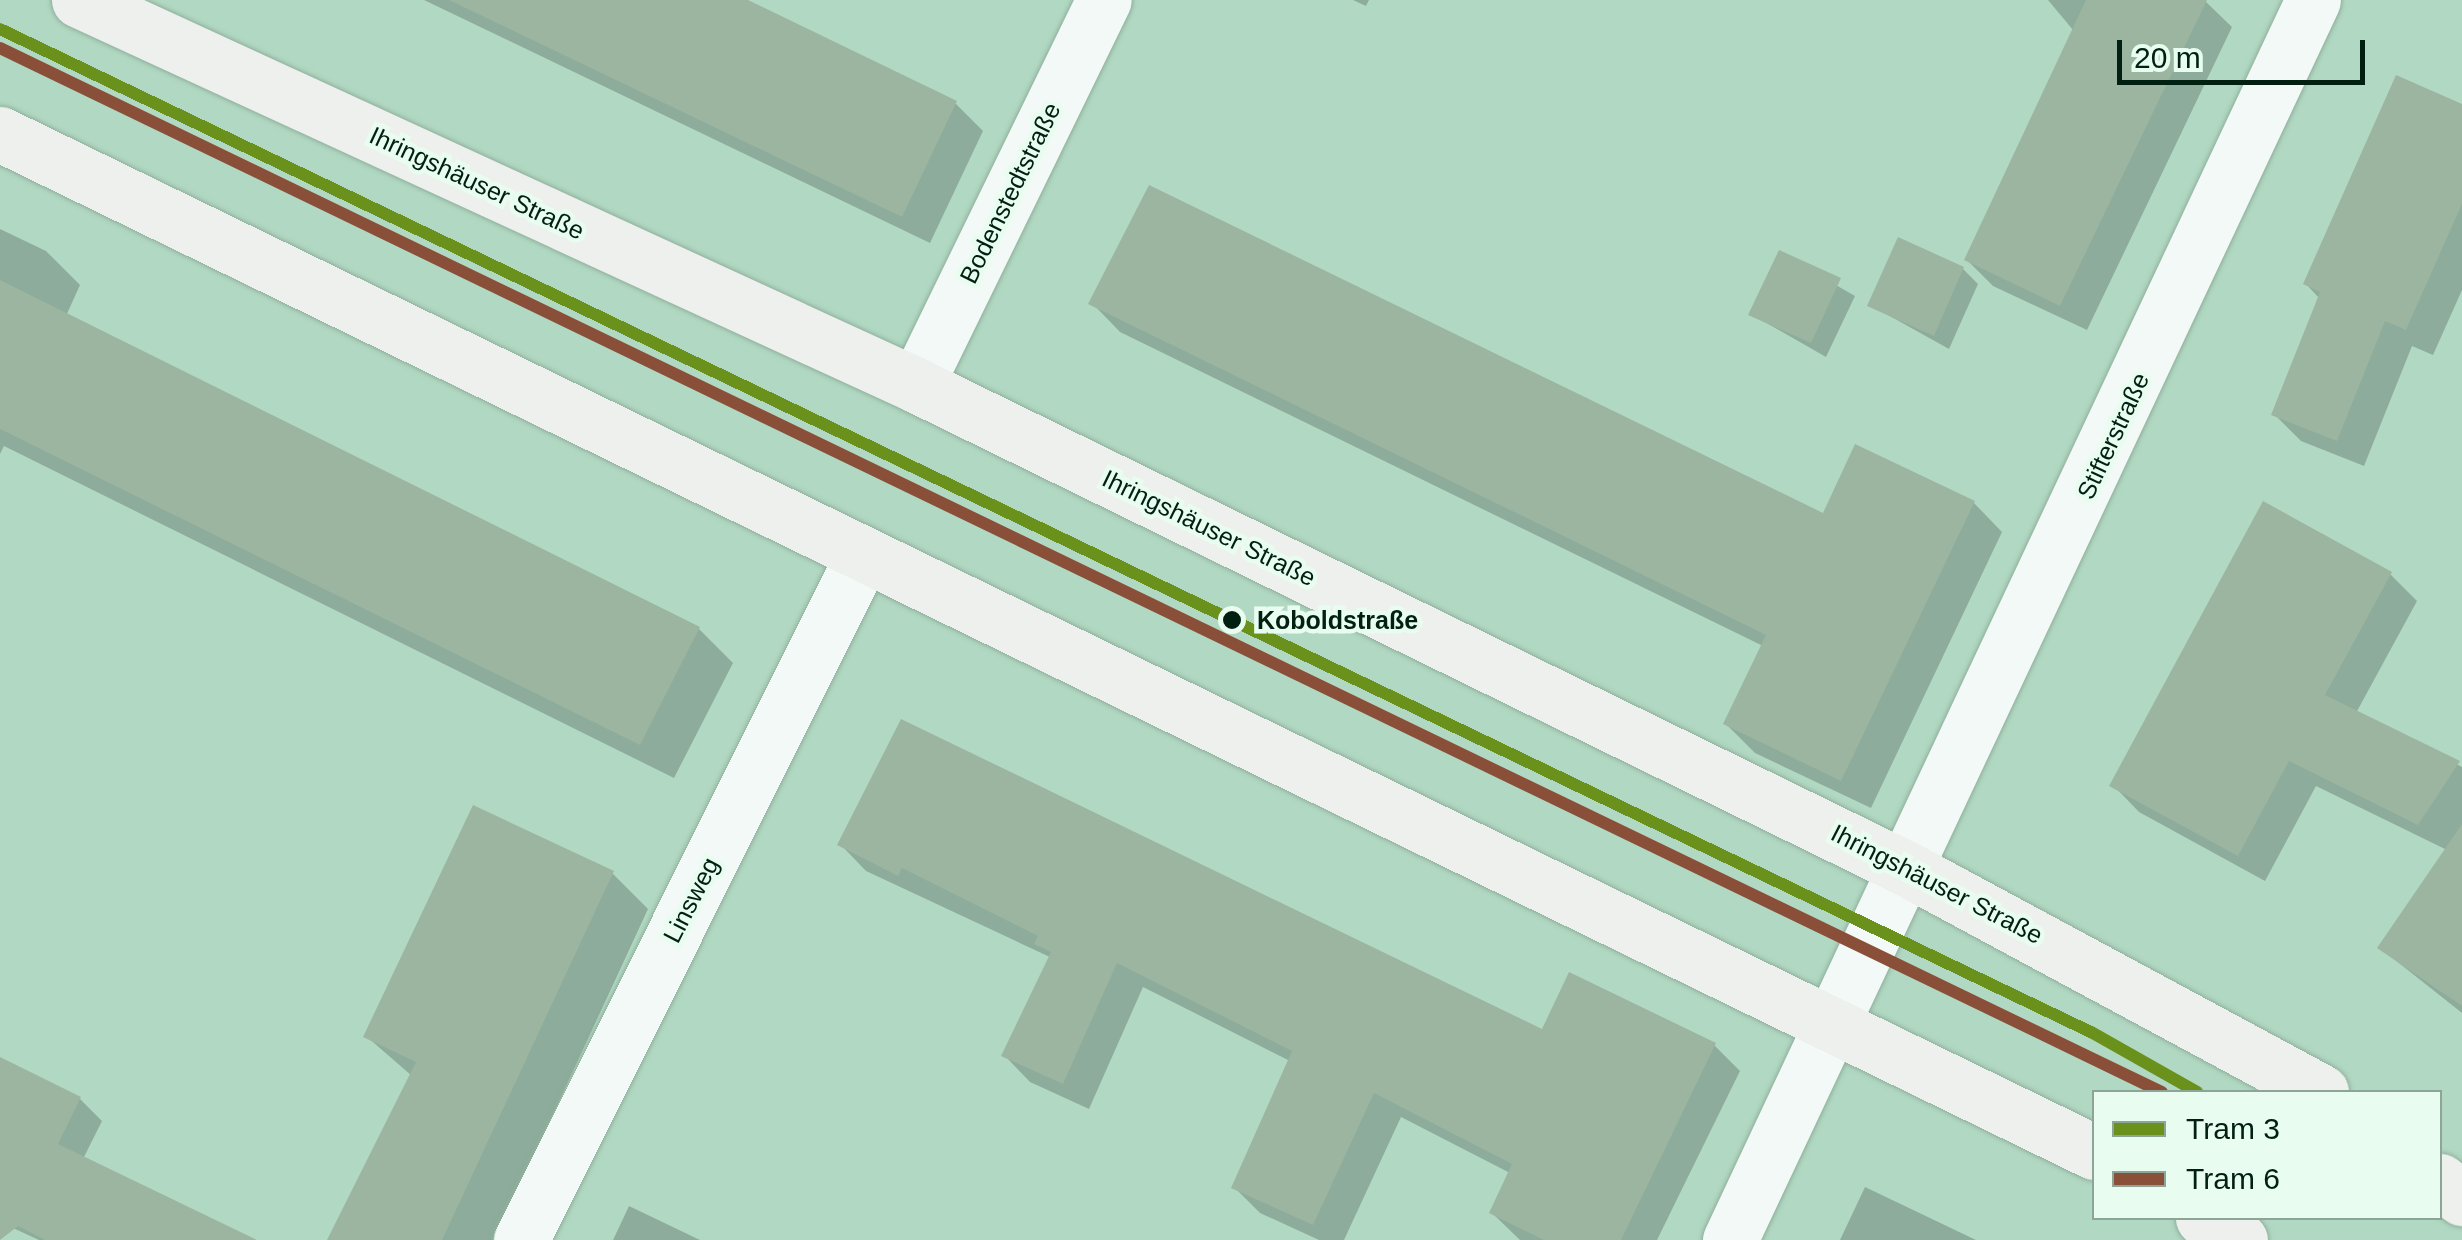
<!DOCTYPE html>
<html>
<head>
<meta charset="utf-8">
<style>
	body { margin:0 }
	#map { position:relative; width:2462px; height:1240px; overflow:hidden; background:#b1d8c2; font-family:Arial,sans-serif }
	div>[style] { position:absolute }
	.shadow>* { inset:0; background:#0003 }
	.building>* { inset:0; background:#9bb5a0 }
	.roads { filter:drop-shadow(0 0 2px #8faf9d) drop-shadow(0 0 2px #8faf9d) }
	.minor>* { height:55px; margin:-27.5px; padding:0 27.5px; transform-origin:27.5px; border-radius:27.5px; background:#f3f9f6 }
	.major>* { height:55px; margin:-27.5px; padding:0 27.5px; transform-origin:27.5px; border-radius:27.5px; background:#edf0ec }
	.tram-1>* { height:12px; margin:-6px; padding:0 6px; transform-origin:6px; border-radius:6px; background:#69911b }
	.tram-2>* { height:12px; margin:-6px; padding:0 6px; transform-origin:6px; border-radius:6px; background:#8a4f38 }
	.dots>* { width:28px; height:28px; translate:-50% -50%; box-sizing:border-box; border:5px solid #e8fdf0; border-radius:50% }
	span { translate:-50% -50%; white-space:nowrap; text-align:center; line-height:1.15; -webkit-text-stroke:9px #e8fdf0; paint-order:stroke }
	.street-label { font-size:25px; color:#022012 }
	.stop-label { font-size:25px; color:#022012; font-weight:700 }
	.left { translate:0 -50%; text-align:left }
	.legend { position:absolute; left:2092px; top:1090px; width:350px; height:130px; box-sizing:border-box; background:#e8fdf0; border:2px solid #8ca597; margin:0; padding:12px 18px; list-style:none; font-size:30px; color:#022012 }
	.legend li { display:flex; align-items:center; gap:20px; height:50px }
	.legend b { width:50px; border:2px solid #8ca597 }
	.scale { position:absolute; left:2117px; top:40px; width:248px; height:45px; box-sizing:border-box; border:5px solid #022012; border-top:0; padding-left:12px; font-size:30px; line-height:35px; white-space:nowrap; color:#022012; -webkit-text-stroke:8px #e8fdf0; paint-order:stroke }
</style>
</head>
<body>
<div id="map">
	<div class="shadow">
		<i style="clip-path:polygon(424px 0,743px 0,955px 103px,983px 131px,930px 243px)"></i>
		<i style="clip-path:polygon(1353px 0,1369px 0,1366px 6px)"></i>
		<i style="clip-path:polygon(2048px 0,2204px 0,2232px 27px,2087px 330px,1993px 286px,1967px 260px,2073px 30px)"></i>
		<i style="clip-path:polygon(2462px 107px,2462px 290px,2433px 355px,2412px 346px,2364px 466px,2301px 441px,2274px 414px,2320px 299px,2306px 284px)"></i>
		<i style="clip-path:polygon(0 229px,46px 251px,80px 285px,66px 316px,699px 629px,733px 663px,674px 778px,4px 446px,0 454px)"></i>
		<i style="clip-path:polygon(1780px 253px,1855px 296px,1826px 357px,1751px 314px)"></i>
		<i style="clip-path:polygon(1963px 269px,1978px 284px,1949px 349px,1870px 305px)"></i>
		<i style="clip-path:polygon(1092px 303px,1824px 516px,1974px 503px,2002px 532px,1871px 808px,1755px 753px,1726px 724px,1763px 646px,1120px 332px)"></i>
		<i style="clip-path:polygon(2390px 574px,2417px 601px,2356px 713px,2462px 767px,2462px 1013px,2380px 948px,2447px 850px,2316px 786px,2265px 881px,2139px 812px,2113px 785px)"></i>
		<i style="clip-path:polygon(840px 844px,1543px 1032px,1714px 1045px,1740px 1071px,1657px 1240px,1520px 1240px,1492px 1213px,1510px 1173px,1401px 1117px,1344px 1240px,1319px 1240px,1260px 1213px,1234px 1187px,1290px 1061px,1143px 987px,1089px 1109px,1030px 1082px,1004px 1055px,1052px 958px,866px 871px)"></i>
		<i style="clip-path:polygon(612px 873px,648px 909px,495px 1240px,330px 1240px,412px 1076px,366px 1036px)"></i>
		<i style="clip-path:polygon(0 1060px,80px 1099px,102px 1121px,83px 1159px,244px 1240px,39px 1240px,0 1222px)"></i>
		<i style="clip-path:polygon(1865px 1187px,1976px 1240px,1840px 1240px)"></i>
		<i style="clip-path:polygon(629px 1206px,700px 1240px,613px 1240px)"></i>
	</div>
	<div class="building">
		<i style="clip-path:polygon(449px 0,748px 0,957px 101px,902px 217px)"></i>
		<i style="clip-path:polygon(2086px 0,2207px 0,2060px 306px,1964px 260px)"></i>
		<i style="clip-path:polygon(2396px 75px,2462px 104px,2462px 204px,2406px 330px,2385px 321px,2337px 441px,2271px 415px,2320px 292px,2303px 284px)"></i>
		<i style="clip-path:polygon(1149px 185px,1823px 513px,1855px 444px,1975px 501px,1841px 781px,1723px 724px,1766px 635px,1088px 304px)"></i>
		<i style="clip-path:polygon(1898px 237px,1964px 267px,1934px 336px,1867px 306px)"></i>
		<i style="clip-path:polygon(1779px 250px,1841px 278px,1811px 343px,1748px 315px)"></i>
		<i style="clip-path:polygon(0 280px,700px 627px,640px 745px,0 429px)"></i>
		<i style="clip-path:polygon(2263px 501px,2392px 572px,2325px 695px,2460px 761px,2418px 825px,2289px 761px,2238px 856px,2109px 786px)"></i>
		<i style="clip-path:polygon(901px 719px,1542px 1029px,1569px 972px,1716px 1043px,1621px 1240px,1544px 1240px,1489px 1213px,1512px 1164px,1374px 1093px,1313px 1225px,1231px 1188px,1292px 1051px,1117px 963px,1063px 1084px,1001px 1056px,1051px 952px,1034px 944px,1038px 936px,902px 868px,898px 876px,837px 845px)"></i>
		<i style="clip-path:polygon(473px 805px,614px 871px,442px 1240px,327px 1240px,416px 1062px,363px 1037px)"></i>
		<i style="clip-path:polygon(2462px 824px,2462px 1006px,2377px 948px)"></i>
		<i style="clip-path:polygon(0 1057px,81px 1097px,58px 1144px,257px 1240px,45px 1240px,18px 1226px,0 1240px)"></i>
	</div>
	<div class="roads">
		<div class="minor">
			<i style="left:916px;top:385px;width:428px;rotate:-64deg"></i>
			<i style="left:521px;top:1240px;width:761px;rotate:-63.47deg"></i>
			<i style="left:1730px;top:1240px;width:1370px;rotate:-64.82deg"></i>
		</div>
		<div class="major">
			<i style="left:79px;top:0;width:921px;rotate:24.7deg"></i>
			<i style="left:916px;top:385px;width:1105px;rotate:26.03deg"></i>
			<i style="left:1909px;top:870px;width:468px;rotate:28.3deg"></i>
			<i style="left:0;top:134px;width:2328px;rotate:25.93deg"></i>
			<i style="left:2440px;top:1181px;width:28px;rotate:38deg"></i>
			<i style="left:2203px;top:1218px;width:43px;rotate:30.7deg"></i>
		</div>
	</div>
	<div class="tram-1">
		<i style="left:0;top:29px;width:2319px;rotate:25.63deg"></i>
		<i style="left:2091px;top:1032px;width:122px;rotate:29.5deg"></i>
	</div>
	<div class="tram-2">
		<i style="left:0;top:48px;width:2401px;rotate:25.78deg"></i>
	</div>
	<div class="dots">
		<i style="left:1232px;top:620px;background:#022012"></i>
	</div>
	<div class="street-label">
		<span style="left:477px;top:183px;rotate:25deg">Ihringshäuser Straße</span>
		<span style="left:1010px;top:193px;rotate:-64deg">Bodenstedtstraße</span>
		<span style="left:2113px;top:436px;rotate:-65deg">Stifterstraße</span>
		<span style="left:1209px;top:528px;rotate:26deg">Ihringshäuser Straße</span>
		<span style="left:1937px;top:884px;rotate:27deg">Ihringshäuser Straße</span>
		<span style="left:691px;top:900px;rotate:-63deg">Linsweg</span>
	</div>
	<div class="stop-label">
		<span class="left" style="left:1257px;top:620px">Koboldstraße</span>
	</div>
	<ul class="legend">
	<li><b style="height:12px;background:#69911b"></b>Tram 3</li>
	<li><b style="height:12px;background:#8a4f38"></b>Tram 6</li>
	</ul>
	<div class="scale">20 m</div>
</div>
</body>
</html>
